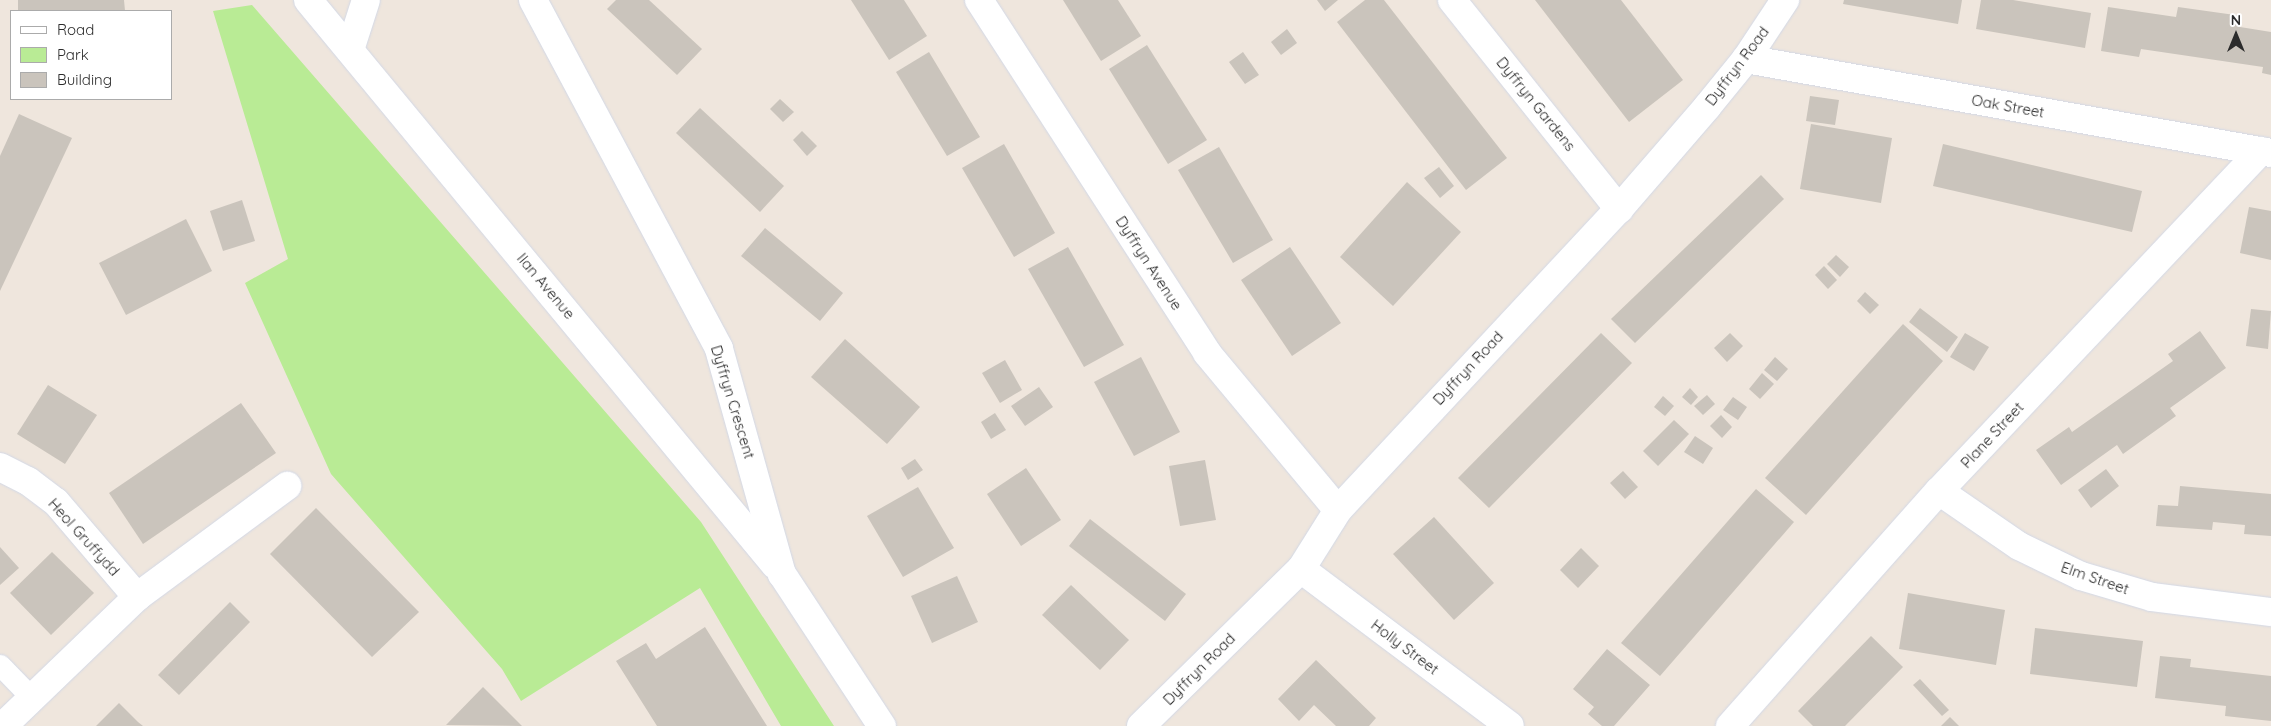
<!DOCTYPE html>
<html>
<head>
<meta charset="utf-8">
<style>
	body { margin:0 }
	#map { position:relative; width:2271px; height:726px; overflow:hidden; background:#efe6dd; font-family:Quicksand,sans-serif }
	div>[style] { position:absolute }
	.green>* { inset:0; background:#b9eb95 }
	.building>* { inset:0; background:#cac4bc }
	.roads { filter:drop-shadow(0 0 1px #d2d8e6) drop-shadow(0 0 1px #d2d8e6) }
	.service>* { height:21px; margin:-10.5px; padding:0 10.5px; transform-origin:10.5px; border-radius:10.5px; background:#fff }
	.minor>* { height:28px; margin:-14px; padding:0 14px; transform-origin:14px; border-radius:14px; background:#fff }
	span { translate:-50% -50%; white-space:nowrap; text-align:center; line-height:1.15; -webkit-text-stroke:4px #fff; paint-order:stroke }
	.street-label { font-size:15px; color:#2c2c2c }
	.legend { position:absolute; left:10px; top:10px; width:162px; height:90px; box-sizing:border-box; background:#fff; border:1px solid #ababab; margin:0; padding:6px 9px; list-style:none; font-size:15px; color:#2c2c2c }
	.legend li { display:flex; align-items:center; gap:10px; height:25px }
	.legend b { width:25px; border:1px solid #ababab }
	.north { position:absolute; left:2211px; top:10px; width:50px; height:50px; -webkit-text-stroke:4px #fff; paint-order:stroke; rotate:0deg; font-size:14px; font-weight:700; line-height:20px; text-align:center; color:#2c2c2c }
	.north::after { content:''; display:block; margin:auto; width:18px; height:22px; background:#2c2c2c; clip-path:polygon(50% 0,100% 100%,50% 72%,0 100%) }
</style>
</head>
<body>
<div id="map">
	<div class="green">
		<i style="clip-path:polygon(252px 5px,701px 522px,834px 726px,781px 726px,700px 588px,521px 701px,502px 669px,331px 474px,245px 283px,288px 259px,213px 11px)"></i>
	</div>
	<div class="building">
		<i style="clip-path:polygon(18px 0,124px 0,125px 11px,18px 11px)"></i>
		<i style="clip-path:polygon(616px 0,649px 0,702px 49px,677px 75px,607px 9px)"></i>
		<i style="clip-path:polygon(851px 0,904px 0,927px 36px,889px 60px)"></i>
		<i style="clip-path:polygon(1063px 0,1118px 0,1141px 36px,1101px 61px)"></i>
		<i style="clip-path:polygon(1317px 0,1338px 0,1325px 11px)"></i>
		<i style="clip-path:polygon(1365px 0,1384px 0,1507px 158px,1466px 190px,1337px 22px)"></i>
		<i style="clip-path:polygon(1535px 0,1621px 0,1683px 80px,1629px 122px)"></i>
		<i style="clip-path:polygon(1844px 0,1962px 0,1958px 24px,1843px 4px)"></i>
		<i style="clip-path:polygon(1981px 0,2013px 0,2091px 13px,2085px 48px,1976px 29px)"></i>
		<i style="clip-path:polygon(2108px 7px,2176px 17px,2178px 7px,2242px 16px,2240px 27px,2271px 32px,2271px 75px,2262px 73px,2263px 67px,2141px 49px,2139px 57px,2101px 51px)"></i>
		<i style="clip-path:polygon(1287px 29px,1297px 43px,1281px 55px,1271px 42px)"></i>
		<i style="clip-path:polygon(1147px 45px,1207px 140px,1168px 164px,1109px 69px)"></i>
		<i style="clip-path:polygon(929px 52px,980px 137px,947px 156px,896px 72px)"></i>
		<i style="clip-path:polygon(1243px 52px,1259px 75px,1245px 84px,1229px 62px)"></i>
		<i style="clip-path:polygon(1810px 96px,1839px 100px,1835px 125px,1806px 121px)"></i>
		<i style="clip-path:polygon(780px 99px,794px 112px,783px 122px,770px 109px)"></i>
		<i style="clip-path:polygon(700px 108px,784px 186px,760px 212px,676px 133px)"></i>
		<i style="clip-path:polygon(19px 114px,72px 138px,0 291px,0 156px)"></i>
		<i style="clip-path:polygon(1811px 124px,1892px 138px,1881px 203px,1800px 189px)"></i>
		<i style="clip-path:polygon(802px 131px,817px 146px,807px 156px,793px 140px)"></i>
		<i style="clip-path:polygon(1004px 144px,1055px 233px,1014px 257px,962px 168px)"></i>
		<i style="clip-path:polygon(1943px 144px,2142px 191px,2132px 232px,1933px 186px)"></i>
		<i style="clip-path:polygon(1219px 147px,1273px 240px,1233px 263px,1178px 170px)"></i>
		<i style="clip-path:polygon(1439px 167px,1454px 186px,1440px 198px,1424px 178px)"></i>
		<i style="clip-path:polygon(1761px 175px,1784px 199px,1635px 343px,1611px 319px)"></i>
		<i style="clip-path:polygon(1407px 182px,1461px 232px,1393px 306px,1340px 257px)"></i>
		<i style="clip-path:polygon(242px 200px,255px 241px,223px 251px,210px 211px)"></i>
		<i style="clip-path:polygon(2249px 207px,2271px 211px,2271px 260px,2240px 253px)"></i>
		<i style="clip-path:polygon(186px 219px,212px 271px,126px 315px,99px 263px)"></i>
		<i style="clip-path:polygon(765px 228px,843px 293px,820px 321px,741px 256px)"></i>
		<i style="clip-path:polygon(1068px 247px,1124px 345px,1084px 367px,1028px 269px)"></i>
		<i style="clip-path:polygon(1290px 247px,1341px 323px,1292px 356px,1241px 280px)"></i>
		<i style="clip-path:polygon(1836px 255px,1849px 267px,1840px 277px,1827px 264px)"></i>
		<i style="clip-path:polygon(1824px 266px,1837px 280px,1828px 289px,1815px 275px)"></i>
		<i style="clip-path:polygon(1865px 292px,1879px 305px,1870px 314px,1857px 301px)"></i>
		<i style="clip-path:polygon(1920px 308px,1958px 337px,1947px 352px,1909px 322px)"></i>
		<i style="clip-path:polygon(2251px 309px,2271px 311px,2268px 349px,2246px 346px)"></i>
		<i style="clip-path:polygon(1903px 324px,1943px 361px,1806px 515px,1765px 478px)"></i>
		<i style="clip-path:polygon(2200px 331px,2226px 368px,2170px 408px,2176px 416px,2123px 454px,2117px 445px,2061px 485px,2036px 450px,2069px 427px,2072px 432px,2173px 361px,2168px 354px)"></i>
		<i style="clip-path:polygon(1601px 333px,1632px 363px,1489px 508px,1458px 478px)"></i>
		<i style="clip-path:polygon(1730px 333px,1743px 346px,1727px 362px,1714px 348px)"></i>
		<i style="clip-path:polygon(1965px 333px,1989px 347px,1974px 371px,1950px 357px)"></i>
		<i style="clip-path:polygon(845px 339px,920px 407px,887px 444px,811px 377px)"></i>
		<i style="clip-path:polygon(1141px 357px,1180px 432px,1134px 456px,1094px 382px)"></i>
		<i style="clip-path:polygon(1775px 357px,1788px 369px,1777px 381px,1764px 370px)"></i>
		<i style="clip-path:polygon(1005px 360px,1022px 390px,1000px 403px,982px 373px)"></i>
		<i style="clip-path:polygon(1762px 373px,1774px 384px,1760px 399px,1749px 389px)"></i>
		<i style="clip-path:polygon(48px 385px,97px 415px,65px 464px,17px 434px)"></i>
		<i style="clip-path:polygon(1039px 387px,1053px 407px,1025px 426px,1011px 406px)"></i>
		<i style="clip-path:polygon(1690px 388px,1698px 397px,1691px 405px,1682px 397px)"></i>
		<i style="clip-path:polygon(1707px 395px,1715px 404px,1703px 415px,1694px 406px)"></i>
		<i style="clip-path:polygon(1663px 396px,1674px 406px,1665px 416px,1654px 407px)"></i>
		<i style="clip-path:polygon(1733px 397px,1747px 407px,1738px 420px,1723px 410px)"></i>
		<i style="clip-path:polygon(241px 403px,276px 453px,143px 544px,109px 493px)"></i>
		<i style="clip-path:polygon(995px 413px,1006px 430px,991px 439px,981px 422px)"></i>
		<i style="clip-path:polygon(1721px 415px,1732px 427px,1722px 438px,1710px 426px)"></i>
		<i style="clip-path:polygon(1674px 420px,1689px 434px,1658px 466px,1643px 451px)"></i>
		<i style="clip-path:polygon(1695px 436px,1713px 448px,1703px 464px,1684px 452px)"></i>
		<i style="clip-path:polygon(915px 459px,923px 470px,908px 480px,901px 468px)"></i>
		<i style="clip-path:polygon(1205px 460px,1216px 520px,1180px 526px,1169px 466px)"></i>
		<i style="clip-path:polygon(1026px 468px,1061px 520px,1021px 546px,987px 494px)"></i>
		<i style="clip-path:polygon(2106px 469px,2119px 486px,2091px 508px,2078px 490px)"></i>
		<i style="clip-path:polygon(1623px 471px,1638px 487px,1625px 499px,1610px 483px)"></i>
		<i style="clip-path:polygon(2180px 486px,2271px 494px,2271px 536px,2244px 534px,2245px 525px,2213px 522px,2212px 530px,2156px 526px,2158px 505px,2178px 506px)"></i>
		<i style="clip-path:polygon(918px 487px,954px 548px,903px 577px,867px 516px)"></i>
		<i style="clip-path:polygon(1756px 489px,1794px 522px,1660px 676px,1621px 643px)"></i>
		<i style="clip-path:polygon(316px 508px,419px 612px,372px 657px,270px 554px)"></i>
		<i style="clip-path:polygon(1434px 517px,1494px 583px,1454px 620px,1393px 554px)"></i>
		<i style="clip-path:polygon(1090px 519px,1186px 594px,1165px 621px,1069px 546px)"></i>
		<i style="clip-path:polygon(0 547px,19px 568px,0 585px)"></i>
		<i style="clip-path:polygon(1581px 548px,1599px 566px,1578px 588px,1560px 570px)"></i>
		<i style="clip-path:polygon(52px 552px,94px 593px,51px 635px,10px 593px)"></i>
		<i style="clip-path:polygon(957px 576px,978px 622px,932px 643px,911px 596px)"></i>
		<i style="clip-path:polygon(1071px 585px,1129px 640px,1100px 670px,1042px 615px)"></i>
		<i style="clip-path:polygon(1908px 593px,2005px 610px,1996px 665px,1899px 649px)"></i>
		<i style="clip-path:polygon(230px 602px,250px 622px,179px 695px,158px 675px)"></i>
		<i style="clip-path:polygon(705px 627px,767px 726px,657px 726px,616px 661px,646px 643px,656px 659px)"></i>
		<i style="clip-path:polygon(2035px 628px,2143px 641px,2137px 687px,2030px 674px)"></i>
		<i style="clip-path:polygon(1871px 636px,1903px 667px,1845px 726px,1813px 726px,1798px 711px)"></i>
		<i style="clip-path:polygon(1607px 649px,1650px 685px,1614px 726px,1602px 726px,1588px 714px,1594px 707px,1573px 689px)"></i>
		<i style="clip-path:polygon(2160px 656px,2191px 659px,2190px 667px,2271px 676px,2271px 721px,2225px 716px,2226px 706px,2155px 698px)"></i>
		<i style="clip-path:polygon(1316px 660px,1376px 718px,1369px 726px,1336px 726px,1314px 705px,1299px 721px,1278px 699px)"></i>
		<i style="clip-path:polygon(1920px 679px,1949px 710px,1942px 716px,1913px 685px)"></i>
		<i style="clip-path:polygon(483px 687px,522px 726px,446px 725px)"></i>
		<i style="clip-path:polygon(119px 703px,138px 722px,143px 726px,96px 726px)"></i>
		<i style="clip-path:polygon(1950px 717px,1959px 726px,1941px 726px)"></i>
	</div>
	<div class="roads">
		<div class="service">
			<i style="left:0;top:665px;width:46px;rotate:45.9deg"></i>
		</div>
		<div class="minor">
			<i style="left:308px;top:0;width:733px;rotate:50.42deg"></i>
			<i style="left:533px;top:0;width:395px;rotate:61.9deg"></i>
			<i style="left:719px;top:349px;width:234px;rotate:74.4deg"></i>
			<i style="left:782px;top:574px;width:182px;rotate:56.7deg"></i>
			<i style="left:979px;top:0;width:420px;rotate:57.1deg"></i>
			<i style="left:1207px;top:353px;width:204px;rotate:50.2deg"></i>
			<i style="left:1452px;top:0;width:268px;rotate:51.4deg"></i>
			<i style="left:350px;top:50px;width:52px;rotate:-72.3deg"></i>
			<i style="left:1746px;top:59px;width:533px;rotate:10.15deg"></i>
			<i style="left:0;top:467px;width:31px;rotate:27deg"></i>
			<i style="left:28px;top:481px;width:35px;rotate:37deg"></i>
			<i style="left:56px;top:502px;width:125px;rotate:49.5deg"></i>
			<i style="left:1939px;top:491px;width:97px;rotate:34.5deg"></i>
			<i style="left:2019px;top:546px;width:69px;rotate:25.8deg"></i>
			<i style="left:2081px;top:576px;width:74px;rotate:16.5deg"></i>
			<i style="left:2152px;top:597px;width:120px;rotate:7.2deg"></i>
			<i style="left:1301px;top:569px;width:261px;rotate:36.9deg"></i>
			<i style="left:3px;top:726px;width:186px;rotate:-43.9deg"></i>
			<i style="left:137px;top:597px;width:187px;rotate:-36.5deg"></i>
			<i style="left:1141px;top:726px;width:224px;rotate:-44.5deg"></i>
			<i style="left:1301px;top:569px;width:70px;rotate:-57.9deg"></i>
			<i style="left:1338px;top:510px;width:412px;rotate:-47deg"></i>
			<i style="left:1619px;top:209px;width:135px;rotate:-49.2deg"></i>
			<i style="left:1707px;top:107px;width:62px;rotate:-50.9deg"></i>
			<i style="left:1746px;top:59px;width:71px;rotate:-56.5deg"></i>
			<i style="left:1730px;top:726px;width:314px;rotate:-48.4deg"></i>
			<i style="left:1939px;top:491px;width:468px;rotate:-46.6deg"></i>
		</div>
	</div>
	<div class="street-label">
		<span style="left:1737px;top:66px;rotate:-53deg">Dyffryn Road</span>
		<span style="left:1536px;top:104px;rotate:51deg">Dyffryn Gardens</span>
		<span style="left:2008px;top:106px;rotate:10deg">Oak Street</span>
		<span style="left:1149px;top:263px;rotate:57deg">Dyffryn Avenue</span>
		<span style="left:546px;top:286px;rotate:50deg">Ilan Avenue</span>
		<span style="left:1468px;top:368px;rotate:-47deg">Dyffryn Road</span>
		<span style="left:733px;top:402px;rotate:73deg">Dyffryn Crescent</span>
		<span style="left:1992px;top:435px;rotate:-47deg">Plane Street</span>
		<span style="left:84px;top:537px;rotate:48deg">Heol Gruffydd</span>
		<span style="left:2095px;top:578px;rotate:19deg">Elm Street</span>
		<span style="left:1405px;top:647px;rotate:37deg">Holly Street</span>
		<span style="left:1199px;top:669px;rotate:-45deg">Dyffryn Road</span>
	</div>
	<ul class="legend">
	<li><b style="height:6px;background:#fff"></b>Road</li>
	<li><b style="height:14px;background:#b9eb95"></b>Park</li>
	<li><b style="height:14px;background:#cac4bc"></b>Building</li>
	</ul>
	<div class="north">N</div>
</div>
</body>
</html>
